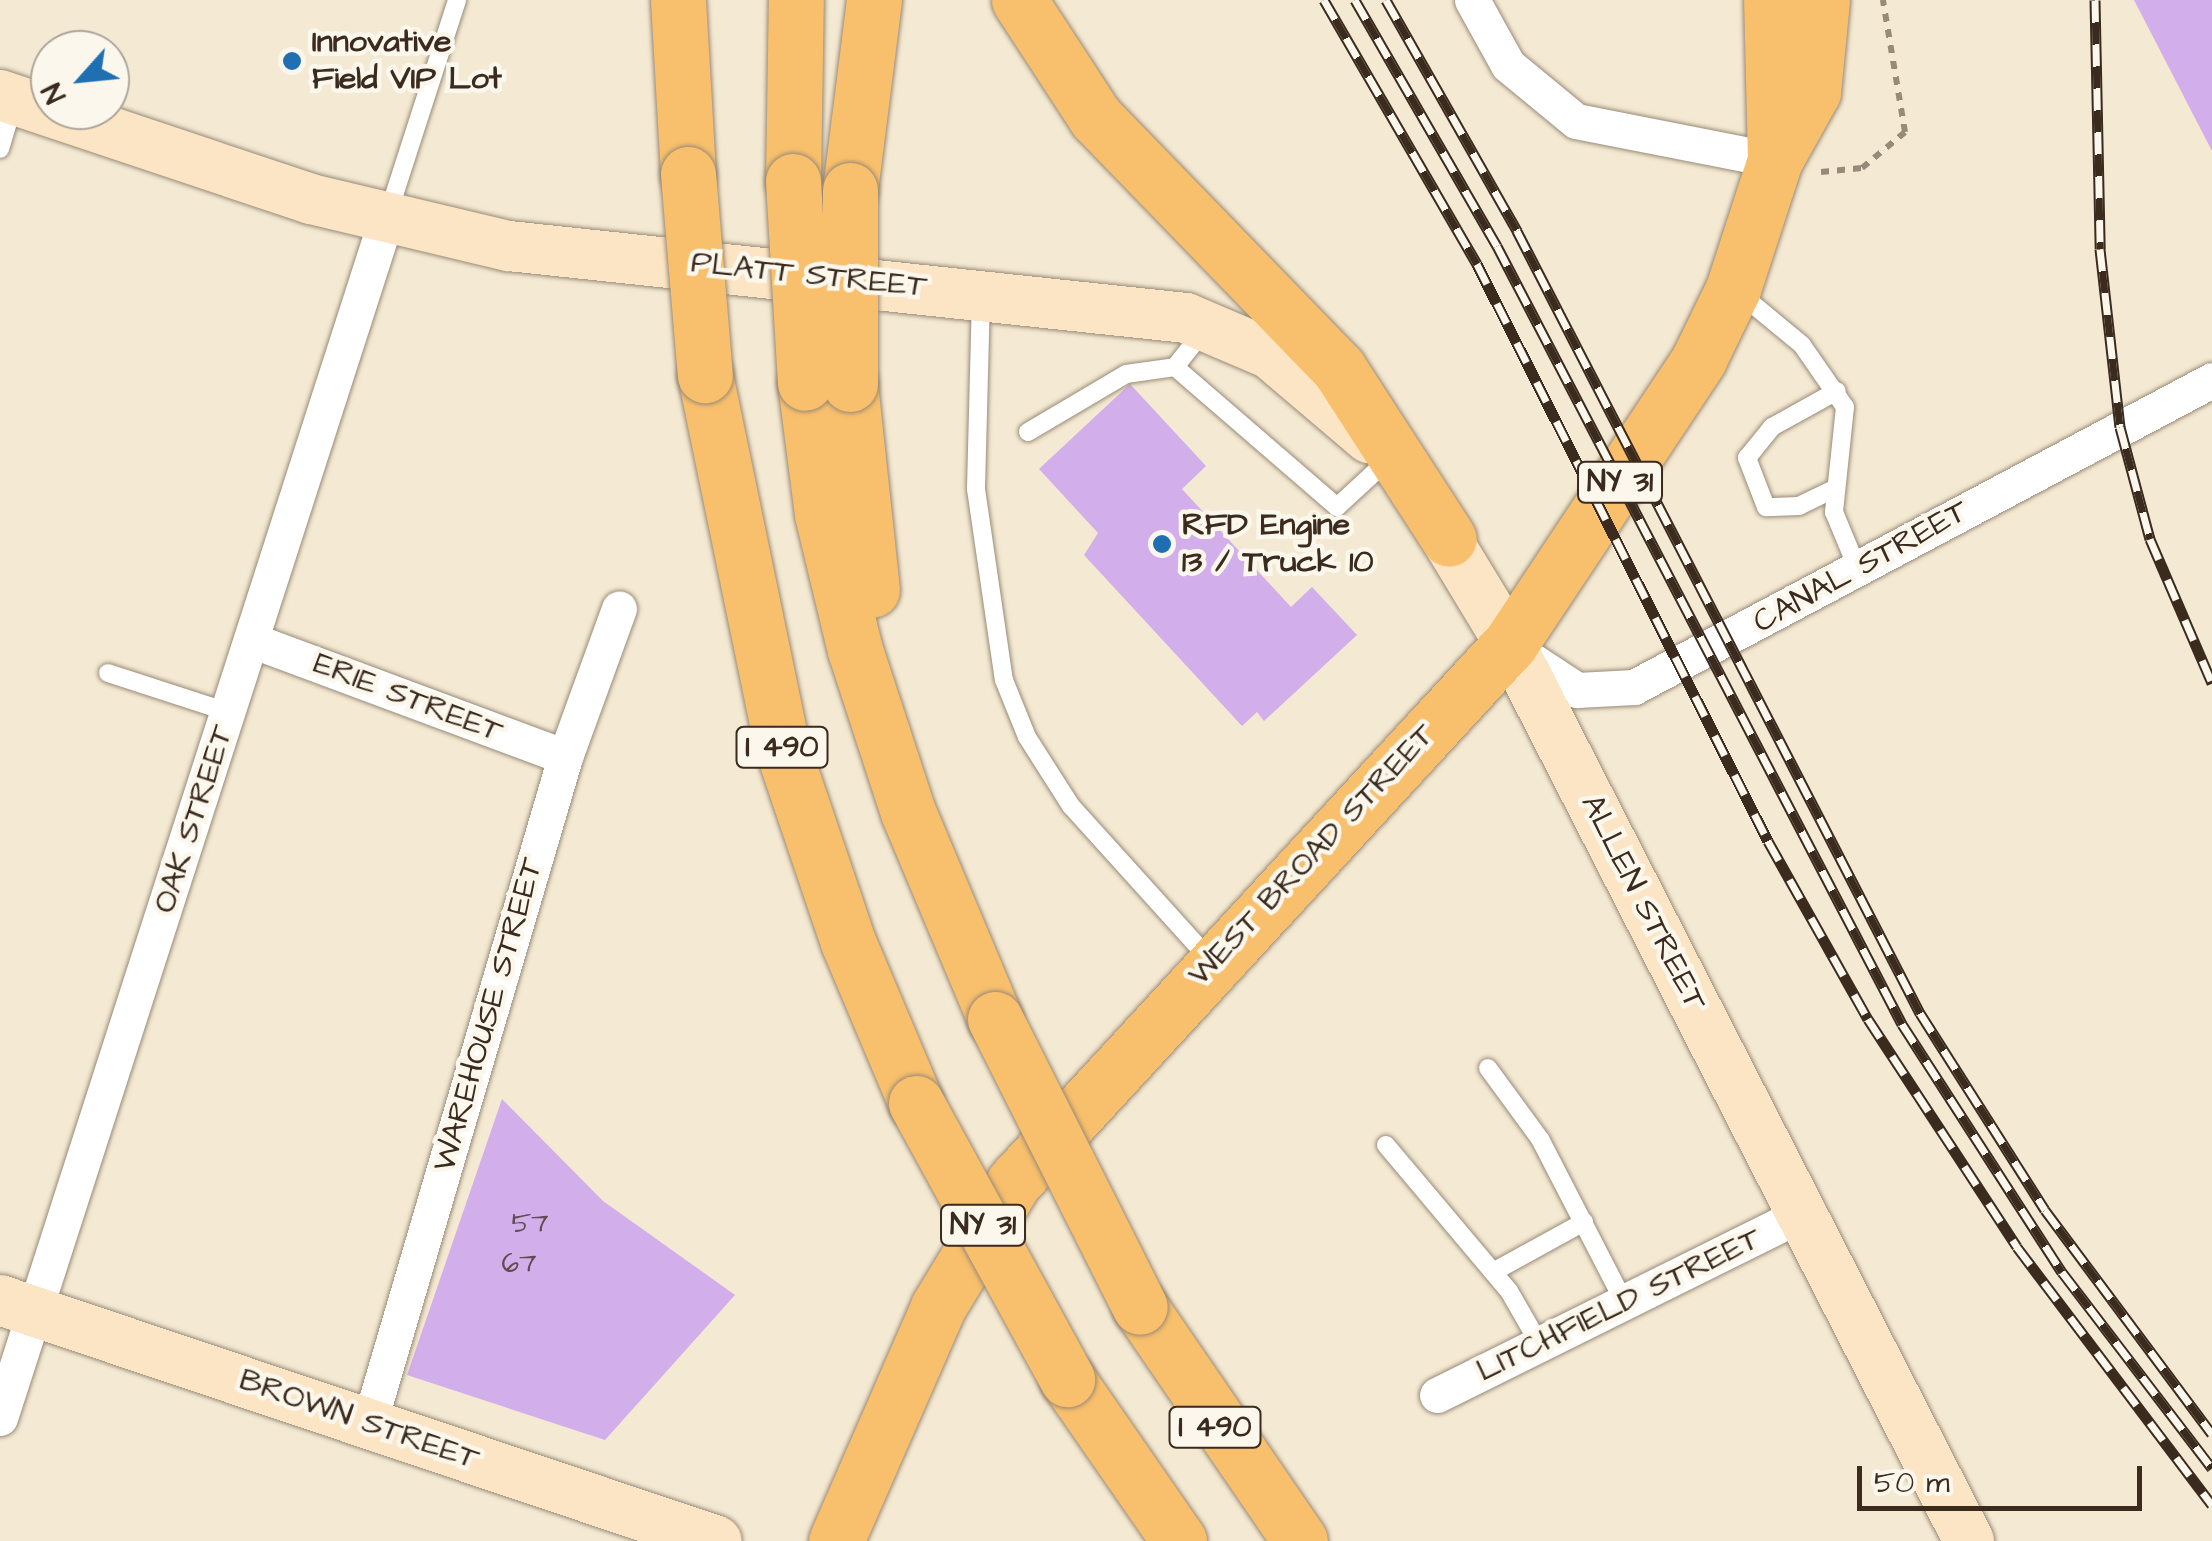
<!DOCTYPE html>
<html>
<head>
<meta charset="utf-8">
<style>
	body { margin:0 }
	#map { position:relative; width:2212px; height:1541px; overflow:hidden; background:#f4e9d2; font-family:"Architects Daughter",sans-serif }
	div>[style] { position:absolute }
	.building>* { inset:0; background:#d2aeea }
	.path>* { height:6px; margin-top:-3px; transform-origin:0; background:repeating-linear-gradient(90deg,#988a78 0 8px,transparent 0 16px) }
	.roads { filter:drop-shadow(0 0 2px #988a78) drop-shadow(0 0 2px #988a78) }
	.service>* { height:18px; margin:-9px; padding:0 9px; transform-origin:9px; border-radius:9px; background:#fff }
	.minor>* { height:35px; margin:-17.5px; padding:0 17.5px; transform-origin:17.5px; border-radius:17.5px; background:#fff }
	.secondary>* { height:50px; margin:-25px; padding:0 25px; transform-origin:25px; border-radius:25px; background:#fce5c4 }
	.primary>* { height:55px; margin:-27.5px; padding:0 27.5px; transform-origin:27.5px; border-radius:27.5px; background:#f8bf6c }
	.motorway>* { height:55px; margin:-27.5px; padding:0 27.5px; transform-origin:27.5px; border-radius:27.5px; background:#f8bf6c }
	.rail>* { height:11px; margin-top:-5.5px; transform-origin:0; background:repeating-linear-gradient(90deg,#fbf7ec 0 22px,#3b2a1e 0 44px); box-sizing:border-box; border-block:2px solid #3b2a1e }
	.bridges { filter:drop-shadow(0 0 2px #988a78) drop-shadow(0 0 2px #988a78) }
	.motorway-bridge>* { height:55px; margin:-27.5px; padding:0 27.5px; transform-origin:27.5px; border-radius:27.5px; background:#f8bf6c }
	.dots>* { width:28px; height:28px; translate:-50% -50%; box-sizing:border-box; border:5px solid #fbf7ec; border-radius:50% }
	span { translate:-50% -50%; white-space:nowrap; text-align:center; line-height:1.15; -webkit-text-stroke:9px #fbf7ec; paint-order:stroke }
	.number-label { font-size:28px; color:#614b51 }
	.number-label span { -webkit-text-stroke-width:0 }
	.shield-label span { padding:2px 8px; background:#fbf7ec; border:2px solid; border-radius:8px; -webkit-text-stroke-width:0 }
	.shield-label { font-size:30px; color:#3b2a1e; font-weight:700 }
	.poi-label { font-size:32px; color:#3b2a1e; font-weight:700 }
	.left { translate:0 -50%; text-align:left }
	.street-label { font-size:32px; color:#3b2a1e }
	.north { position:absolute; left:30px; top:30px; width:100px; height:100px; box-sizing:border-box; background:#fbf7ec; border:2px solid #aea59a; border-radius:50%; rotate:243deg; font-size:28px; font-weight:700; line-height:40px; text-align:center; color:#3b2a1e }
	.north::after { content:''; display:block; margin:auto; width:35px; height:45px; background:#1f6fb2; clip-path:polygon(50% 0,100% 100%,50% 72%,0 100%) }
	.scale { position:absolute; left:1857px; top:1466px; width:285px; height:45px; box-sizing:border-box; border:5px solid #3b2a1e; border-top:0; padding-left:12px; font-size:30px; line-height:35px; white-space:nowrap; color:#3b2a1e; -webkit-text-stroke:8px #fbf7ec; paint-order:stroke }
</style>
</head>
<body>
<div id="map">
	<div class="building">
		<i style="clip-path:polygon(2134px 0,2212px 0,2212px 151px)"></i>
		<i style="clip-path:polygon(1130px 384px,1206px 466px,1182px 489px,1291px 607px,1312px 587px,1357px 635px,1264px 721px,1257px 712px,1242px 726px,1084px 555px,1098px 533px,1039px 469px)"></i>
		<i style="clip-path:polygon(502px 1099px,603px 1201px,735px 1295px,605px 1440px,407px 1375px)"></i>
	</div>
	<div class="path">
		<i style="left:1821px;top:172px;width:41px;rotate:-5.6deg"></i>
		<i style="left:1862px;top:168px;width:56px;rotate:-39.9deg"></i>
		<i style="left:1905px;top:132px;width:134px;rotate:-99.5deg"></i>
	</div>
	<div class="roads">
		<div class="service">
			<i style="left:0;top:149px;width:49px;rotate:-73.4deg"></i>
			<i style="left:388px;top:214px;width:225px;rotate:-72.1deg"></i>
			<i style="left:1738px;top:292px;width:83px;rotate:39.6deg"></i>
			<i style="left:1802px;top:345px;width:75px;rotate:55.3deg"></i>
			<i style="left:1845px;top:407px;width:106px;rotate:96deg"></i>
			<i style="left:1834px;top:512px;width:57px;rotate:67.5deg"></i>
			<i style="left:981px;top:297px;width:192px;rotate:91.5deg"></i>
			<i style="left:976px;top:489px;width:193px;rotate:81.7deg"></i>
			<i style="left:1004px;top:680px;width:61px;rotate:68deg"></i>
			<i style="left:1027px;top:737px;width:82px;rotate:57.5deg"></i>
			<i style="left:1071px;top:806px;width:210px;rotate:47.9deg"></i>
			<i style="left:1175px;top:367px;width:214px;rotate:40.8deg"></i>
			<i style="left:1337px;top:507px;width:69px;rotate:-42.7deg"></i>
			<i style="left:1028px;top:432px;width:114px;rotate:-30.6deg"></i>
			<i style="left:1126px;top:374px;width:49px;rotate:-8.1deg"></i>
			<i style="left:1175px;top:367px;width:48px;rotate:-51.7deg"></i>
			<i style="left:1836px;top:488px;width:41px;rotate:154.1deg"></i>
			<i style="left:1799px;top:506px;width:33px;rotate:178deg"></i>
			<i style="left:1766px;top:507px;width:53px;rotate:-111.2deg"></i>
			<i style="left:1747px;top:458px;width:40px;rotate:-51deg"></i>
			<i style="left:1772px;top:427px;width:74px;rotate:-29deg"></i>
			<i style="left:108px;top:673px;width:126px;rotate:18deg"></i>
			<i style="left:1488px;top:1068px;width:88px;rotate:53.8deg"></i>
			<i style="left:1540px;top:1139px;width:183px;rotate:62.7deg"></i>
			<i style="left:1386px;top:1145px;width:191px;rotate:49.9deg"></i>
			<i style="left:1509px;top:1291px;width:62px;rotate:60.1deg"></i>
			<i style="left:1493px;top:1272px;width:104px;rotate:-28.8deg"></i>
		</div>
		<div class="minor">
			<i style="left:1472px;top:0;width:74px;rotate:61deg"></i>
			<i style="left:1508px;top:65px;width:88px;rotate:39.5deg"></i>
			<i style="left:1576px;top:121px;width:203px;rotate:11.1deg"></i>
			<i style="left:251px;top:640px;width:335px;rotate:20.4deg"></i>
			<i style="left:1522px;top:654px;width:66px;rotate:33.2deg"></i>
			<i style="left:1577px;top:690px;width:57px;rotate:-3deg"></i>
			<i style="left:1634px;top:687px;width:654px;rotate:-27.97deg"></i>
			<i style="left:1437px;top:1395px;width:407px;rotate:-26.4deg"></i>
			<i style="left:0;top:1418px;width:1260px;rotate:-72.15deg"></i>
			<i style="left:369px;top:1424px;width:695px;rotate:-73.62deg"></i>
			<i style="left:565px;top:757px;width:158px;rotate:-70deg"></i>
		</div>
		<div class="secondary">
			<i style="left:0;top:95px;width:328px;rotate:18.5deg"></i>
			<i style="left:311px;top:199px;width:204px;rotate:13.4deg"></i>
			<i style="left:509px;top:246px;width:681px;rotate:6.07deg"></i>
			<i style="left:1186px;top:318px;width:91px;rotate:23.2deg"></i>
			<i style="left:1270px;top:354px;width:130px;rotate:40.3deg"></i>
			<i style="left:1427px;top:507px;width:160px;rotate:58.8deg"></i>
			<i style="left:1510px;top:644px;width:1008px;rotate:62.9deg"></i>
			<i style="left:0;top:1300px;width:756px;rotate:18.58deg"></i>
		</div>
		<div class="primary">
			<i style="left:1775px;top:160px;width:78px;rotate:-60.8deg"></i>
			<i style="left:1813px;top:92px;width:92px;rotate:-84.4deg"></i>
			<i style="left:836px;top:1541px;width:255px;rotate:-66.4deg"></i>
			<i style="left:938px;top:1307px;width:146px;rotate:-58.7deg"></i>
			<i style="left:1014px;top:1182px;width:732px;rotate:-47.33deg"></i>
			<i style="left:1510px;top:644px;width:342px;rotate:-56.4deg"></i>
			<i style="left:1699px;top:359px;width:78px;rotate:-64.1deg"></i>
			<i style="left:1733px;top:289px;width:136px;rotate:-72deg"></i>
			<i style="left:1775px;top:160px;width:160px;rotate:-91.4deg"></i>
		</div>
		<div class="motorway">
			<i style="left:678px;top:0;width:174px;rotate:86.7deg"></i>
			<i style="left:1019px;top:0;width:141px;rotate:56.9deg"></i>
			<i style="left:1096px;top:118px;width:349px;rotate:45.9deg"></i>
			<i style="left:1339px;top:369px;width:202px;rotate:57.1deg"></i>
			<i style="left:793px;top:181px;width:181px;rotate:-89.1deg"></i>
			<i style="left:850px;top:190px;width:192px;rotate:-82.8deg"></i>
			<i style="left:705px;top:375px;width:380px;rotate:78.3deg"></i>
			<i style="left:782px;top:747px;width:206px;rotate:71.3deg"></i>
			<i style="left:848px;top:942px;width:175px;rotate:67.1deg"></i>
			<i style="left:805px;top:383px;width:132px;rotate:82.6deg"></i>
			<i style="left:822px;top:514px;width:140px;rotate:76.4deg"></i>
			<i style="left:855px;top:650px;width:170px;rotate:71.9deg"></i>
			<i style="left:908px;top:812px;width:225px;rotate:67.2deg"></i>
			<i style="left:850px;top:384px;width:207px;rotate:83.9deg"></i>
			<i style="left:1140px;top:1307px;width:283px;rotate:55.6deg"></i>
			<i style="left:1067px;top:1379px;width:197px;rotate:55.3deg"></i>
		</div>
	</div>
	<div class="rail">
		<i style="left:1324px;top:0;width:305px;rotate:59.9deg"></i>
		<i style="left:1477px;top:264px;width:646px;rotate:63.24deg"></i>
		<i style="left:1768px;top:841px;width:204px;rotate:60.7deg"></i>
		<i style="left:1868px;top:1019px;width:272px;rotate:56.8deg"></i>
		<i style="left:2017px;top:1247px;width:323px;rotate:52.9deg"></i>
		<i style="left:1355px;top:0;width:284px;rotate:60deg"></i>
		<i style="left:1497px;top:246px;width:877px;rotate:62.5deg"></i>
		<i style="left:1902px;top:1024px;width:295px;rotate:57.2deg"></i>
		<i style="left:2062px;top:1272px;width:247px;rotate:52.6deg"></i>
		<i style="left:1386px;top:0;width:266px;rotate:60.4deg"></i>
		<i style="left:1517px;top:231px;width:880px;rotate:62.74deg"></i>
		<i style="left:1920px;top:1013px;width:233px;rotate:57.6deg"></i>
		<i style="left:2045px;top:1210px;width:279px;rotate:53.3deg"></i>
		<i style="left:2095px;top:0;width:249px;rotate:88.8deg"></i>
		<i style="left:2100px;top:249px;width:179px;rotate:83.6deg"></i>
		<i style="left:2120px;top:427px;width:116px;rotate:75deg"></i>
		<i style="left:2150px;top:539px;width:157px;rotate:66.7deg"></i>
	</div>
	<div class="bridges">
		<div class="motorway-bridge">
			<i style="left:688px;top:174px;width:202px;rotate:85.2deg"></i>
			<i style="left:793px;top:181px;width:202px;rotate:86.6deg"></i>
			<i style="left:850px;top:190px;width:194px;rotate:90deg"></i>
			<i style="left:995px;top:1019px;width:322px;rotate:63.3deg"></i>
			<i style="left:916px;top:1103px;width:315px;rotate:61.3deg"></i>
		</div>
	</div>
	<div class="dots">
		<i style="left:292px;top:61px;background:#1f6fb2"></i>
		<i style="left:1162px;top:544px;background:#1f6fb2"></i>
	</div>
	<div class="number-label">
		<span style="left:530px;top:1224px">57</span>
		<span style="left:519px;top:1264px">67</span>
	</div>
	<div class="shield-label">
		<span style="left:1620px;top:482px">NY 31</span>
		<span style="left:782px;top:747px">I 490</span>
		<span style="left:983px;top:1225px">NY 31</span>
		<span style="left:1215px;top:1427px">I 490</span>
	</div>
	<div class="poi-label">
		<span class="left" style="left:312px;top:61px">Innovative<br>Field VIP Lot</span>
		<span class="left" style="left:1182px;top:544px">RFD Engine<br>13 / Truck 10</span>
	</div>
	<div class="street-label">
		<span style="left:809px;top:275px;rotate:6deg">PLATT STREET</span>
		<span style="left:1861px;top:567px;rotate:-29deg">CANAL STREET</span>
		<span style="left:408px;top:698px;rotate:21deg">ERIE STREET</span>
		<span style="left:194px;top:819px;rotate:-72deg">OAK STREET</span>
		<span style="left:1312px;top:855px;rotate:-47deg">WEST BROAD STREET</span>
		<span style="left:1643px;top:903px;rotate:63deg">ALLEN STREET</span>
		<span style="left:489px;top:1015px;rotate:-74deg">WAREHOUSE STREET</span>
		<span style="left:1619px;top:1305px;rotate:-26deg">LITCHFIELD STREET</span>
		<span style="left:359px;top:1420px;rotate:19deg">BROWN STREET</span>
	</div>
	<div class="north">N</div>
	<div class="scale">50 m</div>
</div>
</body>
</html>
